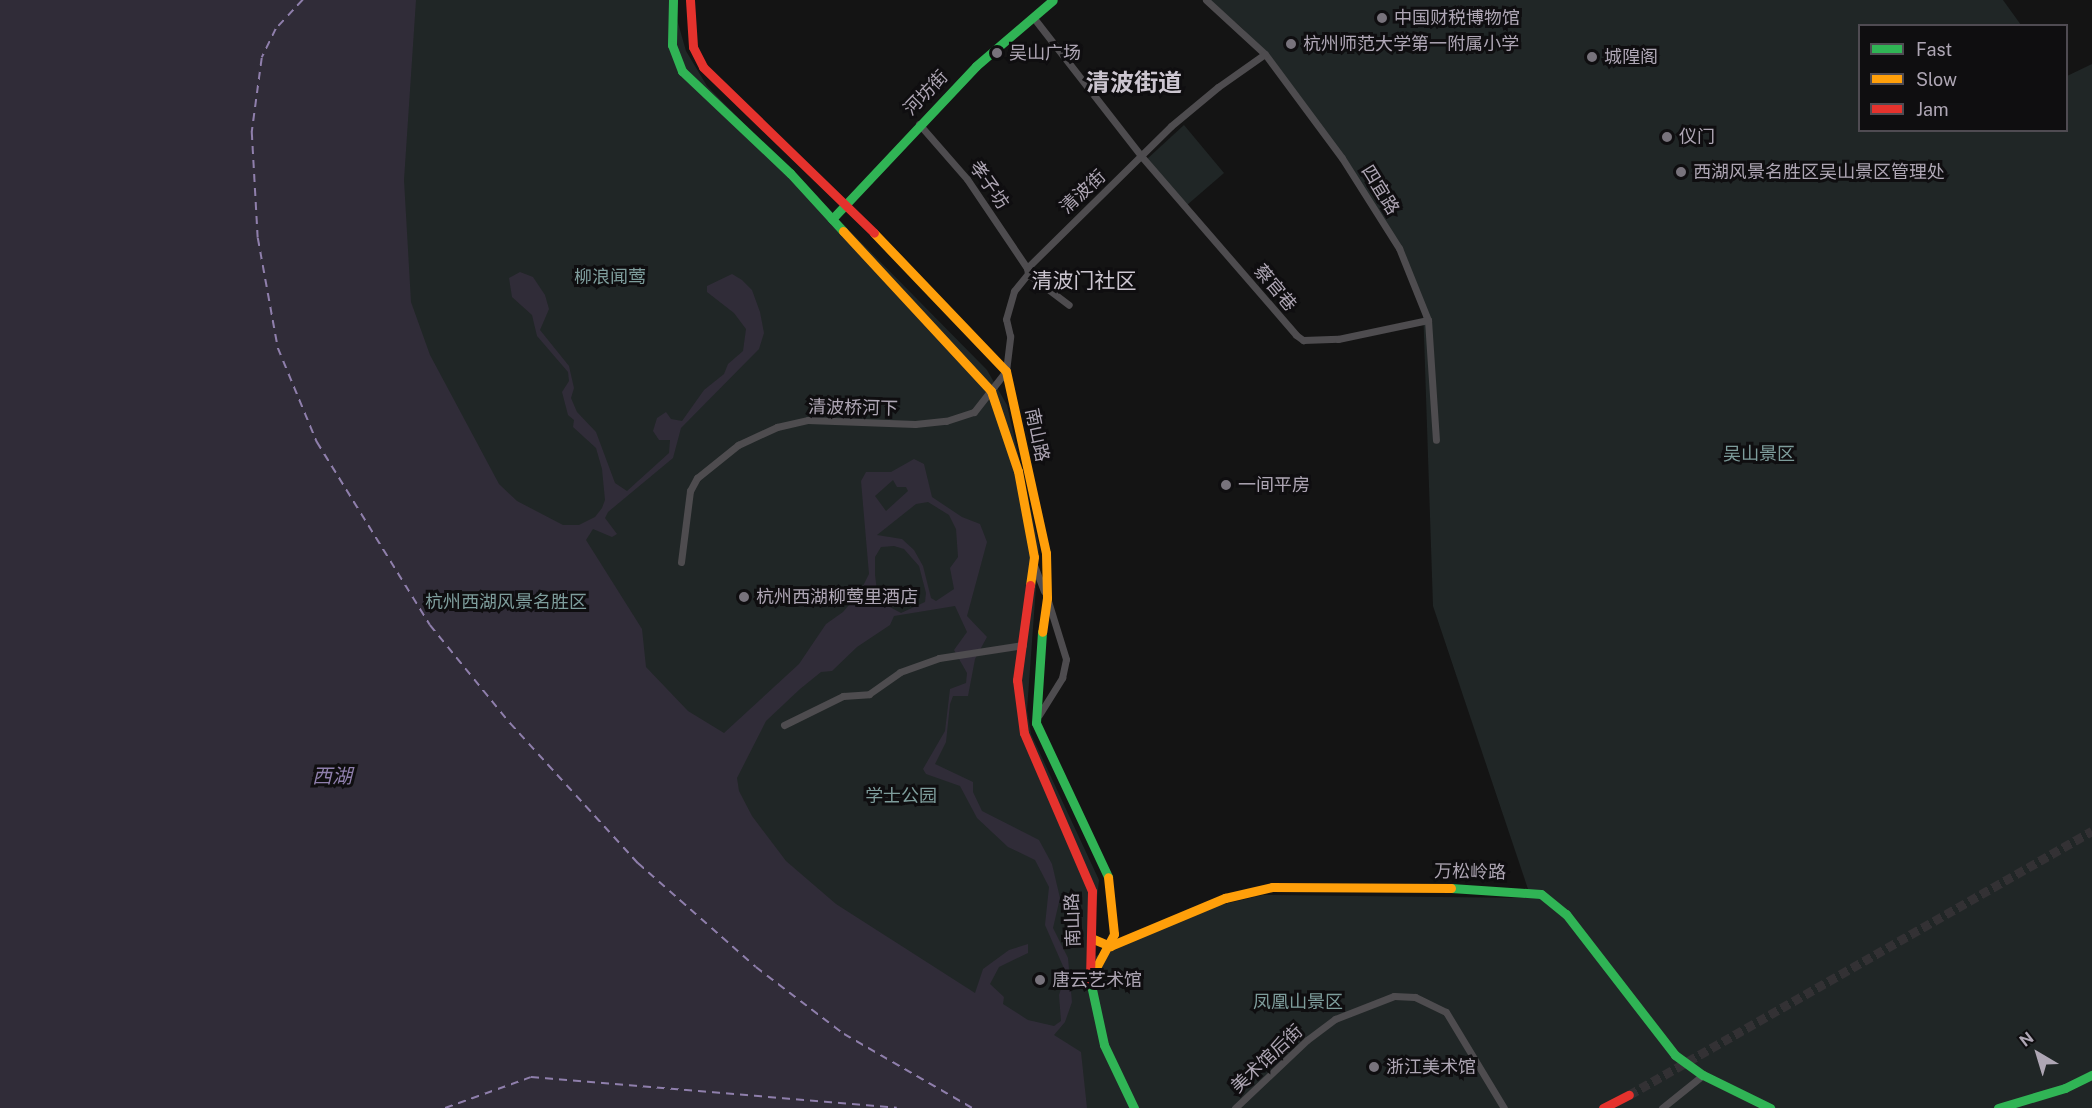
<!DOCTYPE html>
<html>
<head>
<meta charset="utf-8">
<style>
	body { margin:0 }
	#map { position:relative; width:2092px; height:1108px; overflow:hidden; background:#141414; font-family:"Public Sans","Noto Sans SC",sans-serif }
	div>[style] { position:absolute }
	.green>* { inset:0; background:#202626 }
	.water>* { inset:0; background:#302c38 }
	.ferry>* { height:1.5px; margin-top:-0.75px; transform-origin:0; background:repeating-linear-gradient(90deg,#8f7fac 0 8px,transparent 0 14px) }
	.secondary-tunnel>* { height:9px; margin-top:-4.5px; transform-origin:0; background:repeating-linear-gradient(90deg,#333134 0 9px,transparent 0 13.5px) }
	.street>* { height:7px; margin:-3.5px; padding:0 3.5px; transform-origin:3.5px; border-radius:3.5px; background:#4e4c4f }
	.fast>* { height:9px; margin:-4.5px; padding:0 4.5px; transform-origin:4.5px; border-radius:4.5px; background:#30b455 }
	.slow>* { height:9px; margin:-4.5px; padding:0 4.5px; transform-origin:4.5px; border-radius:4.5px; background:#ff9f0a }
	.jam>* { height:9px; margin:-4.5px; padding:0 4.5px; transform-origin:4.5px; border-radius:4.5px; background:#e5322d }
	.dots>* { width:16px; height:16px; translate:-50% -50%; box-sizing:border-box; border:3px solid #0f0e10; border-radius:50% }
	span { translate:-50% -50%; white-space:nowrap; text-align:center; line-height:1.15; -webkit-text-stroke:6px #0f0e10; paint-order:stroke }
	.poi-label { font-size:18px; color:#aea6b4 }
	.left { translate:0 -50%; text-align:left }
	.street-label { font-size:18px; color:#aea6b4 }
	.park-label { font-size:18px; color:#7e9d9c }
	.water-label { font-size:20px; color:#8f7fac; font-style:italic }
	.quarter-label { font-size:21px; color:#ccc6d0 }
	.district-label { font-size:24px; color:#ccc6d0; font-weight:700 }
	.legend { position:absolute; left:1858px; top:24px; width:210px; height:108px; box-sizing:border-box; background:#0f0e10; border:2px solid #4f4b52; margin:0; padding:8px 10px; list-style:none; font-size:18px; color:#aea6b4 }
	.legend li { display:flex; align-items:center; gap:12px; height:30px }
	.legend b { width:30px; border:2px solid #4f4b52 }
	.north { position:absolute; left:2008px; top:1024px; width:60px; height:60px; -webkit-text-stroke:4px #0f0e10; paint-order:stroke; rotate:322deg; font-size:16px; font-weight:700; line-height:24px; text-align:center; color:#aea6b4 }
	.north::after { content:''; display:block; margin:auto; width:21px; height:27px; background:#aea6b4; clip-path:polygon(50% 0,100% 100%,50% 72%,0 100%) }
</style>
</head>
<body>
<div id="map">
	<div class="green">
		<i style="clip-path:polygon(0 0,678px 0,676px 16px,686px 51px,707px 86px,987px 370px,1007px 405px,1039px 546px,1027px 710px,1031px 734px,1099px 880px,1091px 958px,1216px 906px,1263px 895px,1531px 898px,1433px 606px,1423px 306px,1381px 215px,1273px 65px,1243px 29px,1210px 0,2003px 0,2021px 25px,1860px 26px,1860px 130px,2066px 130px,2067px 76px,2092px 64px,2092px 1108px,0 1108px)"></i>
		<i style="clip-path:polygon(1184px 125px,1224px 173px,1187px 205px,1147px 159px)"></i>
	</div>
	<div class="water">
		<i style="clip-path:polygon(evenodd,0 0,416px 0,404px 180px,411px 302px,430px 355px,499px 484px,517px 501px,563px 525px,579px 525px,595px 517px,602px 508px,605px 500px,602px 469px,596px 448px,573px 427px,574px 420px,568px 415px,562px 392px,569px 381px,568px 372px,537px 336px,532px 315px,512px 297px,509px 278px,520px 272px,533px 277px,545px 295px,549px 309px,540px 330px,569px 366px,574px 388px,571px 398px,577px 412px,596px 432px,615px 483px,627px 491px,669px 453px,670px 440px,659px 440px,653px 431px,657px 418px,666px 412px,671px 419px,682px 421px,704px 390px,724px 374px,728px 364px,743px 351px,746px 329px,734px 313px,707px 292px,707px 286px,732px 274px,742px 280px,752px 290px,760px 312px,764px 333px,759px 349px,681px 428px,673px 458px,608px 512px,605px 518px,617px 534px,612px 537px,593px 529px,586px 540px,642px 629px,646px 667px,688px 711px,724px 733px,799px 664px,826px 624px,843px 612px,860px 592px,869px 574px,861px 481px,866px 472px,891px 472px,914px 459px,924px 464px,932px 497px,962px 517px,980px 524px,987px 542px,967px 616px,987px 637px,975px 659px,968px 696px,953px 696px,950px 704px,946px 742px,935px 764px,973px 782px,973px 792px,982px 811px,1039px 840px,1052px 864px,1060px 898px,1053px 928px,1068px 958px,1072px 1002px,1065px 1022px,1054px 1035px,1081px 1052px,1087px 1108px,0 1108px,0 0,893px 480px,897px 487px,906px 487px,908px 491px,886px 511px,875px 496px,893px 480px,0 0,928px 502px,949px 515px,956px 529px,958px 557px,950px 568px,954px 589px,936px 601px,931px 598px,923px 566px,914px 550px,902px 539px,877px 535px,916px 504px,928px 502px,0 0,894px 546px,904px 549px,919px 566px,926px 593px,925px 602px,901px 613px,888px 606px,877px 591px,875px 575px,875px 557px,881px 547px,894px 546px,0 0,955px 606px,967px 632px,954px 650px,967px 673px,966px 683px,950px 689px,945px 731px,923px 769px,926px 774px,960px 786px,977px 818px,1008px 847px,1035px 860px,1049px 887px,1045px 925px,1066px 973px,1059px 995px,1061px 1021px,1054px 1026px,1028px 1020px,1003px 1004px,1004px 997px,990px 984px,999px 967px,1028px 953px,1028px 944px,1009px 950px,983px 969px,975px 993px,836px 904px,786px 861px,752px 816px,739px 791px,737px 778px,766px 721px,800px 689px,821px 672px,832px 671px,857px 647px,890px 625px,894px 616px,955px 606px)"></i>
	</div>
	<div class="ferry">
		<i style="left:303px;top:0;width:40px;rotate:133deg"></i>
		<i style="left:276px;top:29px;width:32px;rotate:116deg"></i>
		<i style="left:262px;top:58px;width:75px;rotate:97.7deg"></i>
		<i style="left:252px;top:132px;width:106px;rotate:86.8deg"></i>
		<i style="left:258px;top:238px;width:112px;rotate:79.7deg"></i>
		<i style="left:278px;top:348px;width:102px;rotate:67.5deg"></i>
		<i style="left:317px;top:442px;width:215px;rotate:58.3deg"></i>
		<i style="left:430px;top:625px;width:127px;rotate:50.8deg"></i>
		<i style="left:510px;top:723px;width:190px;rotate:47.6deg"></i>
		<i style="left:638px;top:863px;width:157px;rotate:41.4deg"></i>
		<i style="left:756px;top:967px;width:111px;rotate:37.3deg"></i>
		<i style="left:844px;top:1034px;width:148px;rotate:30deg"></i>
		<i style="left:445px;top:1108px;width:91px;rotate:-19.8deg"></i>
		<i style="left:531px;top:1077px;width:367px;rotate:4.8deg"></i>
	</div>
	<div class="secondary-tunnel">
		<i style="left:1629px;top:1095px;width:533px;rotate:-29.69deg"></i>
	</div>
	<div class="street">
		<i style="left:1206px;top:0;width:80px;rotate:42.5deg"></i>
		<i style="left:1265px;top:54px;width:129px;rotate:53.5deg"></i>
		<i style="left:1342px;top:158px;width:107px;rotate:57.7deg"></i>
		<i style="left:1399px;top:248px;width:78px;rotate:68.1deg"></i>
		<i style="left:1428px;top:320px;width:120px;rotate:86.2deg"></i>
		<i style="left:1033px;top:17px;width:177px;rotate:52.1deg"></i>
		<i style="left:1142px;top:157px;width:235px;rotate:49.1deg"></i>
		<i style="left:1296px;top:335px;width:9px;rotate:36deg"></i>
		<i style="left:1303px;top:340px;width:35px;rotate:-2deg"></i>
		<i style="left:1338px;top:339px;width:92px;rotate:-11.9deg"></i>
		<i style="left:919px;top:124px;width:73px;rotate:48.9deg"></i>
		<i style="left:967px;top:179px;width:107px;rotate:56deg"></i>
		<i style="left:1028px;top:274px;width:51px;rotate:37.1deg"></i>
		<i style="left:681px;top:562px;width:72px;rotate:-82.8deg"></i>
		<i style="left:690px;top:491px;width:15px;rotate:-62deg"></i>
		<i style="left:697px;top:478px;width:53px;rotate:-38.8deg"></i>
		<i style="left:738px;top:445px;width:43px;rotate:-24.8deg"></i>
		<i style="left:777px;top:427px;width:32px;rotate:-13deg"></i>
		<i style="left:808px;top:420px;width:107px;rotate:2.1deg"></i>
		<i style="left:915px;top:424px;width:31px;rotate:-6deg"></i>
		<i style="left:946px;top:421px;width:29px;rotate:-18deg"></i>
		<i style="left:974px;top:412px;width:52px;rotate:-52deg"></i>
		<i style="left:1006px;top:371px;width:35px;rotate:-83deg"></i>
		<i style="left:1010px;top:336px;width:17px;rotate:-103deg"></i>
		<i style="left:1006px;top:319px;width:29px;rotate:-74deg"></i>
		<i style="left:1014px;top:291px;width:22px;rotate:-51deg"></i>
		<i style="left:1028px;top:274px;width:6px;rotate:-99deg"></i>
		<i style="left:1027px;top:268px;width:202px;rotate:-44.6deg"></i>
		<i style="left:1171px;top:126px;width:61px;rotate:-39.7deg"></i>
		<i style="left:1218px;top:87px;width:57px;rotate:-35.1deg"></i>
		<i style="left:1034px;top:565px;width:28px;rotate:69deg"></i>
		<i style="left:1039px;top:715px;width:44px;rotate:-58.1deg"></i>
		<i style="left:1062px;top:678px;width:19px;rotate:-78deg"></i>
		<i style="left:1066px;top:659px;width:61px;rotate:-107.2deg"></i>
		<i style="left:784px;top:725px;width:66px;rotate:-26.2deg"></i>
		<i style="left:843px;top:696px;width:26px;rotate:-4deg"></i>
		<i style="left:869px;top:694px;width:38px;rotate:-35deg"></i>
		<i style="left:900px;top:672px;width:41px;rotate:-19.7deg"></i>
		<i style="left:939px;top:658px;width:85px;rotate:-8.8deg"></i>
		<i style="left:1235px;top:1108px;width:99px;rotate:-43.4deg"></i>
		<i style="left:1307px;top:1040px;width:35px;rotate:-37deg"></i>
		<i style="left:1335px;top:1019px;width:63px;rotate:-21.3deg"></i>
		<i style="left:1394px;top:996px;width:21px;rotate:3deg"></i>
		<i style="left:1415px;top:997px;width:34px;rotate:26deg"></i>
		<i style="left:1446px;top:1012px;width:112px;rotate:58.9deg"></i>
		<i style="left:1662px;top:1108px;width:53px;rotate:-38.8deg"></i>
	</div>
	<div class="fast">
		<i style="left:673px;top:0;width:45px;rotate:91.3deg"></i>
		<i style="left:672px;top:45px;width:28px;rotate:69deg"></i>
		<i style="left:682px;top:71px;width:149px;rotate:43.4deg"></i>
		<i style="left:790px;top:173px;width:79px;rotate:47.6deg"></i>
		<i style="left:832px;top:219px;width:210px;rotate:-46.7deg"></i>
		<i style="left:976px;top:66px;width:101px;rotate:-40.6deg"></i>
		<i style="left:1042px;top:632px;width:91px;rotate:93.8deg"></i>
		<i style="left:1036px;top:723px;width:170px;rotate:64.9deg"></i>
		<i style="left:1451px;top:888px;width:90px;rotate:3.8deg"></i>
		<i style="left:1541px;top:894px;width:32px;rotate:39deg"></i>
		<i style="left:1566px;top:914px;width:178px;rotate:52.3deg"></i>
		<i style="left:1675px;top:1055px;width:34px;rotate:36deg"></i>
		<i style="left:1703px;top:1075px;width:75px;rotate:26.2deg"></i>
		<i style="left:1090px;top:980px;width:66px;rotate:77.8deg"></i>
		<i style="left:1104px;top:1045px;width:70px;rotate:64.5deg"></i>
		<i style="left:1998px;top:1108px;width:70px;rotate:-16.6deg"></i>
		<i style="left:2065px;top:1088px;width:30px;rotate:-26deg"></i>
	</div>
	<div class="slow">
		<i style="left:843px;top:231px;width:218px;rotate:47.2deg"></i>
		<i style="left:991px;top:391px;width:84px;rotate:71.4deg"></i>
		<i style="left:1018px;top:471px;width:87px;rotate:79.5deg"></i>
		<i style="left:1034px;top:557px;width:28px;rotate:98deg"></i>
		<i style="left:874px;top:233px;width:191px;rotate:46.3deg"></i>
		<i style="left:1006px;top:371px;width:186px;rotate:77.6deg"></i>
		<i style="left:1046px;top:553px;width:45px;rotate:88.7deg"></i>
		<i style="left:1047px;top:598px;width:34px;rotate:98deg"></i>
		<i style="left:1091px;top:938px;width:21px;rotate:23deg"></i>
		<i style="left:1110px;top:946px;width:125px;rotate:-22.7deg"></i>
		<i style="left:1225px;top:898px;width:48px;rotate:-13.2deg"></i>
		<i style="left:1272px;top:887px;width:179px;rotate:0.3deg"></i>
		<i style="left:1090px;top:979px;width:51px;rotate:-61.9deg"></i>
		<i style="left:1114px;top:934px;width:57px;rotate:-96deg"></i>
	</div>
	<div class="jam">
		<i style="left:690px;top:0;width:47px;rotate:86.3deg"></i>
		<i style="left:693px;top:47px;width:22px;rotate:63deg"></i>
		<i style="left:703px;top:67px;width:238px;rotate:44.1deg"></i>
		<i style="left:1030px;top:585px;width:96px;rotate:97.8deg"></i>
		<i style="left:1017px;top:680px;width:53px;rotate:82.5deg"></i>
		<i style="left:1024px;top:733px;width:172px;rotate:66.7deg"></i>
		<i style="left:1092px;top:891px;width:89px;rotate:91.3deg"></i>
		<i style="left:1603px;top:1108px;width:29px;rotate:-27deg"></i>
	</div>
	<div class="dots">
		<i style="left:1382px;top:18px;background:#78737c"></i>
		<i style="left:1291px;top:44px;background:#78737c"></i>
		<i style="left:997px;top:53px;background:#78737c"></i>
		<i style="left:1592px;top:57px;background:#78737c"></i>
		<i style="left:1667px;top:137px;background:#78737c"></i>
		<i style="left:1681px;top:172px;background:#78737c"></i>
		<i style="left:1226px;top:485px;background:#78737c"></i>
		<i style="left:744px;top:597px;background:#78737c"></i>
		<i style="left:1040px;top:980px;background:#78737c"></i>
		<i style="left:1374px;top:1067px;background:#78737c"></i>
	</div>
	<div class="poi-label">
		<span class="left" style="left:1394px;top:18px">中国财税博物馆</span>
		<span class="left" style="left:1303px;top:44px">杭州师范大学第一附属小学</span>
		<span class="left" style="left:1009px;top:53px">吴山广场</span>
		<span class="left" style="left:1604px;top:57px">城隍阁</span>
		<span class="left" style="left:1679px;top:137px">仪门</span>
		<span class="left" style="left:1693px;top:172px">西湖风景名胜区吴山景区管理处</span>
		<span class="left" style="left:1238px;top:485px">一间平房</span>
		<span class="left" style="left:756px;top:597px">杭州西湖柳莺里酒店</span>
		<span class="left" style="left:1052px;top:980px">唐云艺术馆</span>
		<span class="left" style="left:1386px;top:1067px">浙江美术馆</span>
	</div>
	<div class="street-label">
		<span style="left:926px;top:93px;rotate:-46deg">河坊街</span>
		<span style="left:989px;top:185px;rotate:55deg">孝子坊</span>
		<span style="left:1380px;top:190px;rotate:58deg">四宜路</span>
		<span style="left:1083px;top:192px;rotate:-43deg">清波街</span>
		<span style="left:1275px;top:288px;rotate:50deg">蔡官巷</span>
		<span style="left:853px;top:408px;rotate:1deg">清波桥河下</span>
		<span style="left:1037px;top:435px;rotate:78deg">南山路</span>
		<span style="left:1470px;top:872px;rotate:1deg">万松岭路</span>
		<span style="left:1073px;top:920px;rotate:-92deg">南山路</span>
		<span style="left:1267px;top:1059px;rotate:-43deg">美术馆后街</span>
	</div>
	<div class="park-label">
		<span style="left:610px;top:277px">柳浪闻莺</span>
		<span style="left:1759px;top:454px">吴山景区</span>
		<span style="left:506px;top:602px">杭州西湖风景名胜区</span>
		<span style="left:901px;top:796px">学士公园</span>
		<span style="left:1298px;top:1002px">凤凰山景区</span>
	</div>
	<div class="water-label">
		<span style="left:332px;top:776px">西湖</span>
	</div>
	<div class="quarter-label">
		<span style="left:1084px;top:281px">清波门社区</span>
	</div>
	<div class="district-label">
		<span style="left:1134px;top:83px">清波街道</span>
	</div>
	<ul class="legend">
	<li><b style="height:8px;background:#30b455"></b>Fast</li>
	<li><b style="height:8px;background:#ff9f0a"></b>Slow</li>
	<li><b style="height:8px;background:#e5322d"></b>Jam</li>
	</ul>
	<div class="north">N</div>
</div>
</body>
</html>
